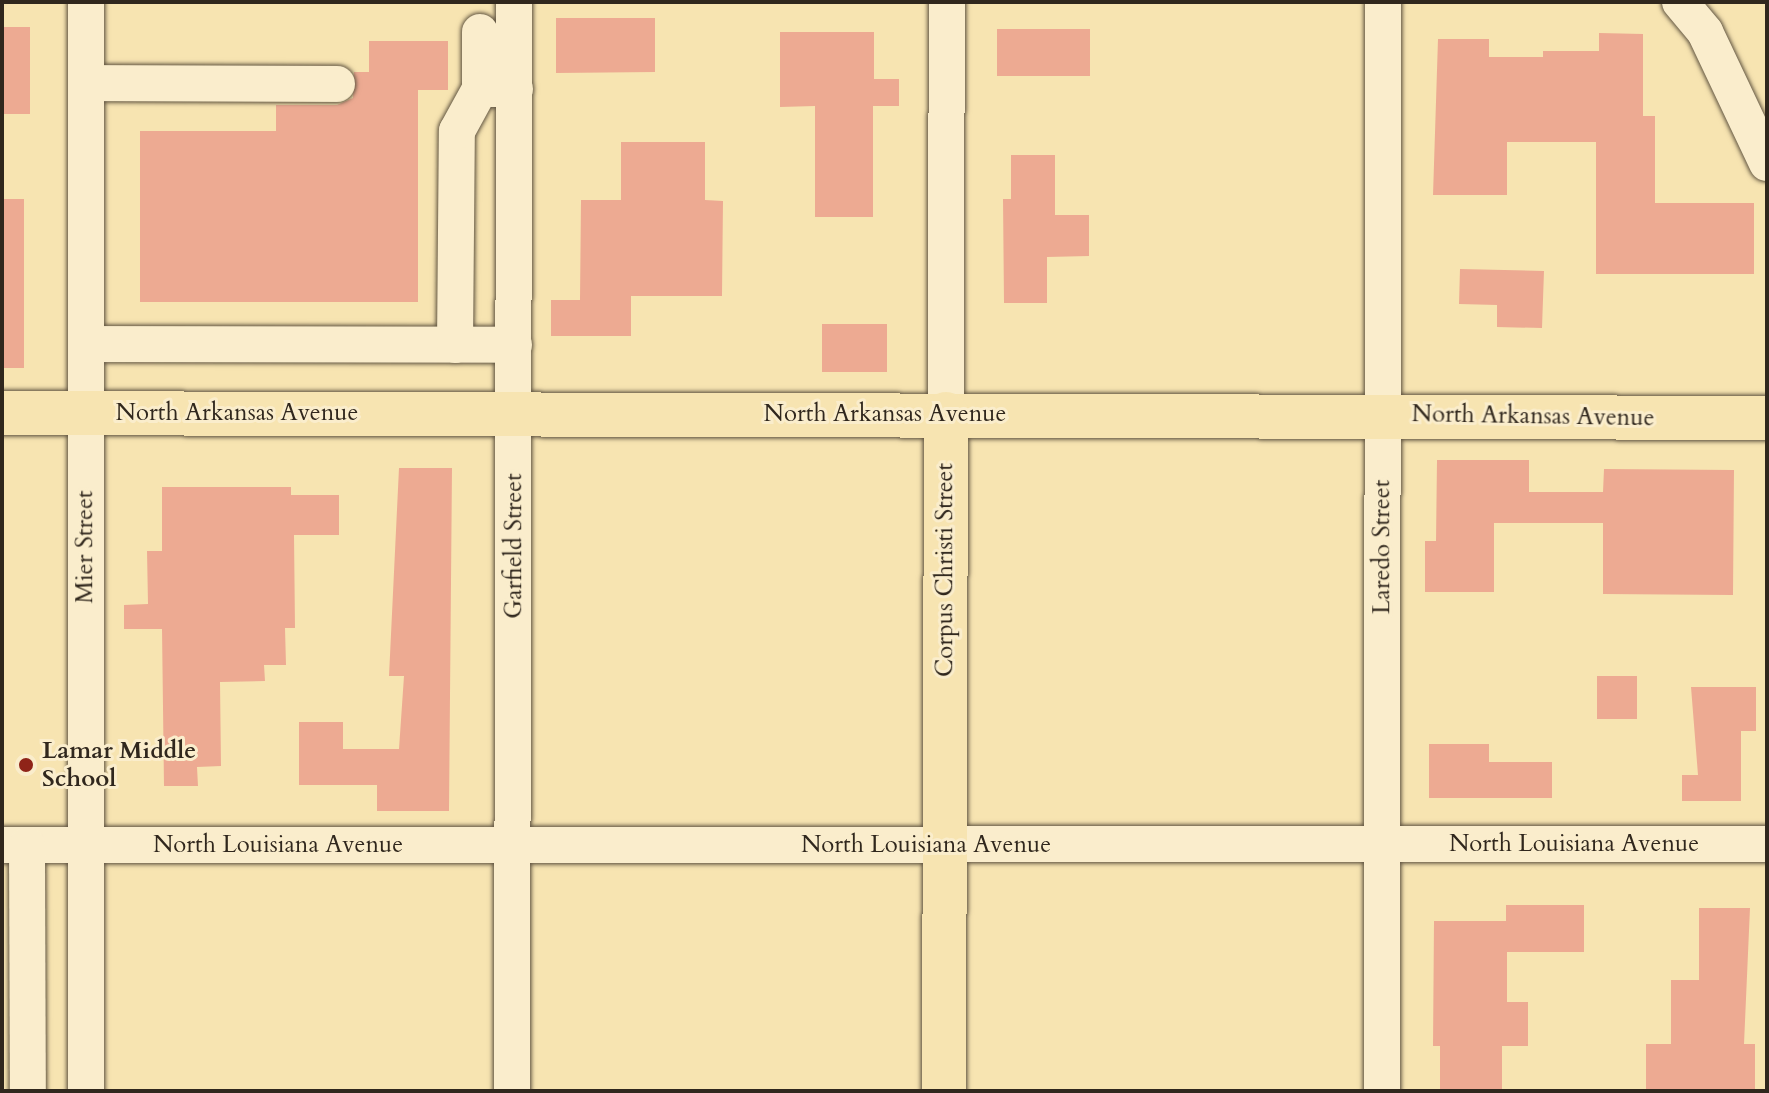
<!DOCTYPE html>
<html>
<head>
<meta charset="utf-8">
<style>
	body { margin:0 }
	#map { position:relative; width:1769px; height:1093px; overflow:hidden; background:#f7e4b1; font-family:Cardo,serif }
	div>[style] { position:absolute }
	.building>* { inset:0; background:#edaa92 }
	.roads { filter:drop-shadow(0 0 2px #625642) drop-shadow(0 0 2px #625642) }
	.minor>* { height:36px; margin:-18px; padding:0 18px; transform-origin:18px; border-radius:18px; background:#faedcc }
	.major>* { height:44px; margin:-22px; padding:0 22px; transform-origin:22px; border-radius:22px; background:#f7e4b1 }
	.dots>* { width:22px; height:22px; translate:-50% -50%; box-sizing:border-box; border:4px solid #faedcc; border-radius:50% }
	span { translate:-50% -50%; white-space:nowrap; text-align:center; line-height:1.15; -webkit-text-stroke:6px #faedcc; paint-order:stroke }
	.street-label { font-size:24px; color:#30271d }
	.poi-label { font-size:24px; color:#30271d; font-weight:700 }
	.left { translate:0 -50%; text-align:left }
	.frame { position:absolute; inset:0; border:4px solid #30271d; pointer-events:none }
</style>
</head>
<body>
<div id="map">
	<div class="building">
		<i style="clip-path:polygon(556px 18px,655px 18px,655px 72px,556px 73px)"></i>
		<i style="clip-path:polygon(2px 27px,30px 27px,30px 114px,2px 114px)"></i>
		<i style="clip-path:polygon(997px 29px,1090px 29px,1090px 76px,997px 76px)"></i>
		<i style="clip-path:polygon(780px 32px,874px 32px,874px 79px,899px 79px,899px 106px,873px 106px,873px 217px,815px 217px,815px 106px,780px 107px)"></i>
		<i style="clip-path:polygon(1599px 33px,1643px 34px,1643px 116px,1655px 116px,1655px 203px,1754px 203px,1754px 274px,1596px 274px,1596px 142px,1507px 142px,1507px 195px,1433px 195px,1438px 39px,1489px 39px,1489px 57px,1543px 57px,1543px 51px,1599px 51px)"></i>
		<i style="clip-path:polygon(369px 41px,448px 41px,448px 90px,418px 90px,418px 302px,140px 302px,140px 131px,276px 131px,276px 105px,337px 105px,353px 98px,354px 72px,369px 72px)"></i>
		<i style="clip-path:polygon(621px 142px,705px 142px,705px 200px,723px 201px,722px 296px,631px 296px,631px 336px,551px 336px,551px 300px,580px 300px,581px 200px,621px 200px)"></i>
		<i style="clip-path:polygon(1011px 155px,1055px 155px,1055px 215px,1089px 215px,1089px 256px,1047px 257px,1047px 303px,1004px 303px,1003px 199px,1011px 199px)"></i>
		<i style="clip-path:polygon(2px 199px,24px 199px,24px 368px,2px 368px)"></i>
		<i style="clip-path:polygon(1460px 269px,1544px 271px,1542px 328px,1497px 327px,1497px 305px,1459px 304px)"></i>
		<i style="clip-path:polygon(822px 324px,887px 324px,887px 372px,822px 372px)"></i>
		<i style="clip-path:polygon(1437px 460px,1529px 460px,1529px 492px,1603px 492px,1604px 469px,1734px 470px,1733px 595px,1603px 594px,1603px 523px,1494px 523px,1494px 592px,1425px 592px,1425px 541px,1436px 541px)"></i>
		<i style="clip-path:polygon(399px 468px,452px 468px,449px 811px,377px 811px,377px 785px,299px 785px,299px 722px,343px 722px,343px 749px,399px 749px,404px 676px,389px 676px)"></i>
		<i style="clip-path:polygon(162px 487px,291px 487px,291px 495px,339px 495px,339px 535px,294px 535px,295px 628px,285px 628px,286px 665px,264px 665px,265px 681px,220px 682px,221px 766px,197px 767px,198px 786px,164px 786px,162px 629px,124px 629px,124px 605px,148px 604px,147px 551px,162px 551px)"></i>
		<i style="clip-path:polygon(1597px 676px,1637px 676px,1637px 719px,1597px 719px)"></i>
		<i style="clip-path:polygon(1691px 687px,1756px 687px,1756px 731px,1741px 731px,1741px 801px,1682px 801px,1682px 775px,1698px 775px)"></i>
		<i style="clip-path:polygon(1429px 744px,1489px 744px,1489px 762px,1552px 762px,1552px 798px,1429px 798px)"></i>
		<i style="clip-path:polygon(1506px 905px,1584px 905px,1584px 952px,1507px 952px,1507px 1002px,1528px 1002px,1528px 1046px,1502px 1046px,1502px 1091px,1440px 1091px,1440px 1046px,1433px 1046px,1434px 921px,1506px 921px)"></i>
		<i style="clip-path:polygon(1699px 908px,1750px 908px,1744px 1044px,1755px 1044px,1755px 1091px,1646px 1091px,1646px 1044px,1671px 1044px,1671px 980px,1699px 980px)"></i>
	</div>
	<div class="roads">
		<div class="minor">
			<i style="left:1680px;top:2px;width:39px;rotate:50deg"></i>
			<i style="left:1705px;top:32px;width:145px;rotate:64.7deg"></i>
			<i style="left:480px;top:32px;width:57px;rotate:90deg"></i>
			<i style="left:86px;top:83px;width:251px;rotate:0.2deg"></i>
			<i style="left:86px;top:344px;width:428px;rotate:0.1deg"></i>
			<i style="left:455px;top:345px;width:214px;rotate:-89.5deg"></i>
			<i style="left:457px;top:131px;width:48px;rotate:-61.3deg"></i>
			<i style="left:480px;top:89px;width:35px"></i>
			<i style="left:946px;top:414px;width:412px;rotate:-89.9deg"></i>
			<i style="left:2px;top:845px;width:1765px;rotate:-0.03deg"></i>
			<i style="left:27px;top:845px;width:246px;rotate:89.8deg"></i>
			<i style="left:86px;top:1091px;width:1089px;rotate:-90deg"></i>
			<i style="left:512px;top:1091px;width:1089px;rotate:-89.89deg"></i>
			<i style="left:1382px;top:1091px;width:1089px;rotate:-89.95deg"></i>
		</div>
		<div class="major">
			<i style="left:2px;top:413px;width:1765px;rotate:0.16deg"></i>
			<i style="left:944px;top:1091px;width:677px;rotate:-89.83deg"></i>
		</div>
	</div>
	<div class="dots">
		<i style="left:26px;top:765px;background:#8f2418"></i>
	</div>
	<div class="street-label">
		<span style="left:237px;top:413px">North Arkansas Avenue</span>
		<span style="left:885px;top:414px">North Arkansas Avenue</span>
		<span style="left:1533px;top:416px;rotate:1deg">North Arkansas Avenue</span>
		<span style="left:514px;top:546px;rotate:-90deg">Garfield Street</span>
		<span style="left:85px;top:547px;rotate:-90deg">Mier Street</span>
		<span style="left:1382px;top:547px;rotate:-90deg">Laredo Street</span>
		<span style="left:945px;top:570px;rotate:-90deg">Corpus Christi Street</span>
		<span style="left:1574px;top:844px">North Louisiana Avenue</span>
		<span style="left:278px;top:845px">North Louisiana Avenue</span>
		<span style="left:926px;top:845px">North Louisiana Avenue</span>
	</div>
	<div class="poi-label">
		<span class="left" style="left:42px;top:765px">Lamar Middle<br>School</span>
	</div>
	<div class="frame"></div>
</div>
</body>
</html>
